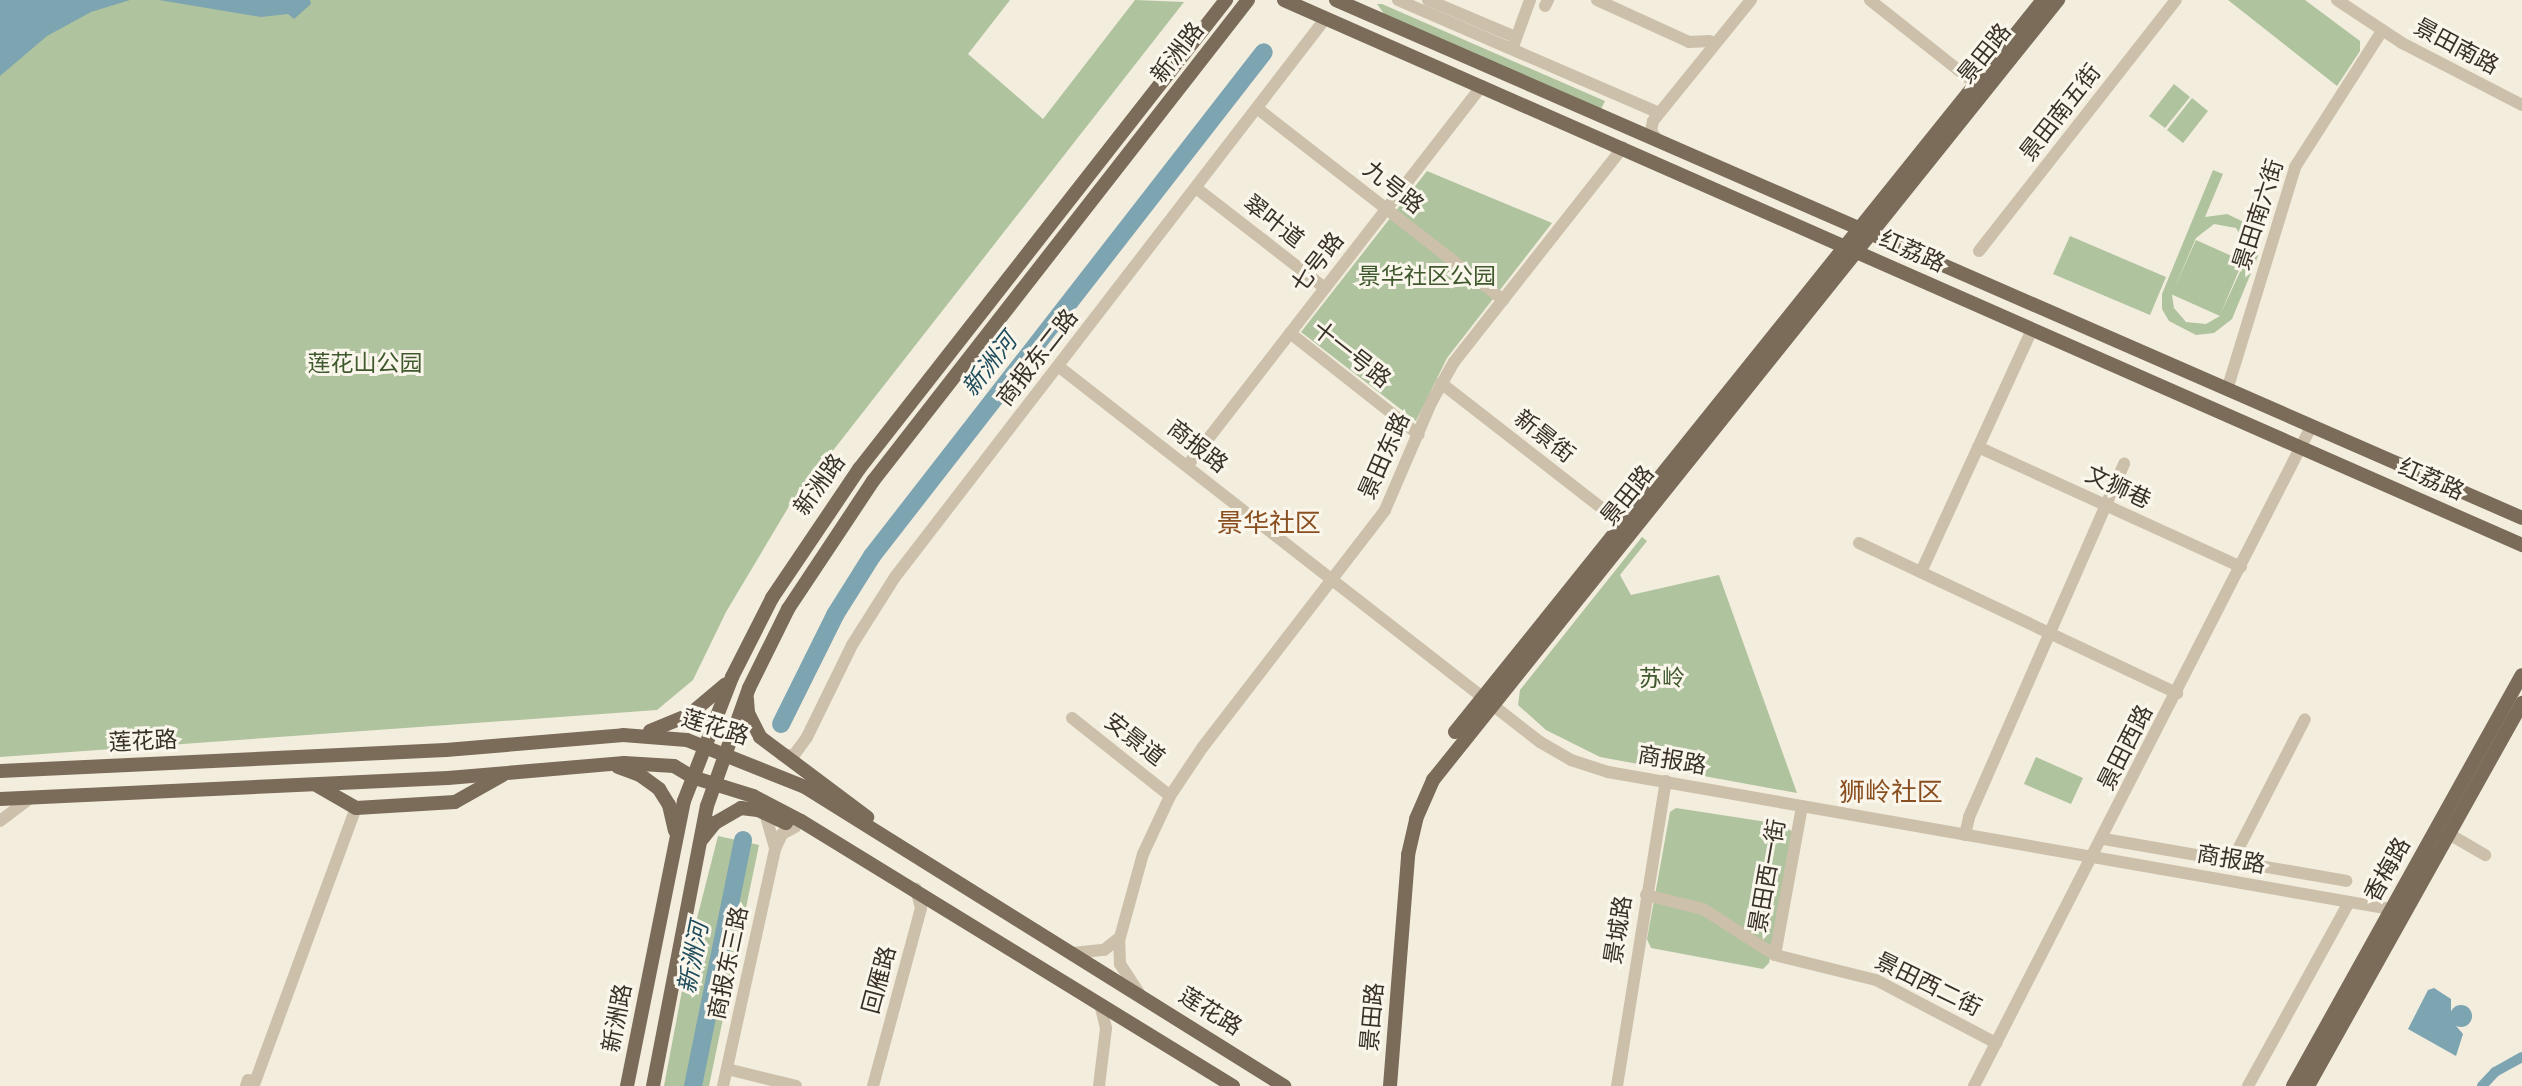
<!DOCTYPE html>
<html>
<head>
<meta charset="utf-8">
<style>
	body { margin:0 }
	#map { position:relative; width:2522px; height:1086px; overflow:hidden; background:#f3edde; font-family:Karla,"Noto Sans SC",sans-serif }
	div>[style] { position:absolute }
	.green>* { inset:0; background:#afc39e }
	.water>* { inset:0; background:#7da4b1 }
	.round { border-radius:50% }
	.canal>* { height:10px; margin:-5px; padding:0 5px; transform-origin:5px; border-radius:5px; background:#7da4b1 }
	.river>* { height:18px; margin:-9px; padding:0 9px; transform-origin:9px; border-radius:9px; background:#7da4b1 }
	.minor>* { height:12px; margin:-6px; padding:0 6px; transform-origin:6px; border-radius:6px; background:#ccc0aa }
	.major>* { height:14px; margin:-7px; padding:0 7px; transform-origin:7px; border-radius:7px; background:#7b6c5a }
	span { translate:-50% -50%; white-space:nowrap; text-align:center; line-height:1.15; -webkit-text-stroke:6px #faf6eb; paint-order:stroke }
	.street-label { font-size:23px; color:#393129 }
	.park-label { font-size:23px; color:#3f582d }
	.water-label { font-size:24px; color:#1e4b5b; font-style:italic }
	.quarter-label { font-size:26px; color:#894f21 }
</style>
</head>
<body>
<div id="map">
	<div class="green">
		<i style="clip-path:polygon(0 0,1010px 0,968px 54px,1043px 119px,1135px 0,1184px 2px,788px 508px,726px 612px,693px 680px,657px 710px,0 757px)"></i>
		<i style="clip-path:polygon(2228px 0,2305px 0,2360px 41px,2360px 51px,2337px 86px)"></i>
		<i style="clip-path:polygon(1377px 4px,1382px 4px,1605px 101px,1600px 111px,1385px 15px)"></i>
		<i style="clip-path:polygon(2174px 84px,2190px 97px,2165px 128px,2149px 116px)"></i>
		<i style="clip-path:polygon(2192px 98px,2208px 111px,2183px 143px,2167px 130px)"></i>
		<i style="clip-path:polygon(evenodd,2213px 170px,2223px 174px,2205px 217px,2227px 214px,2244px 222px,2258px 242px,2258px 256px,2232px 319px,2214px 333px,2196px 335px,2169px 321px,2162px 309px,2162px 294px,2213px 170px,2214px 224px,2236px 228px,2247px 246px,2246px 259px,2220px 315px,2243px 261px,2196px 240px,2173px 291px,2196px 238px,2214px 224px,2213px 170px,2172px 295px,2173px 295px,2220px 316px,2206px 324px,2186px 322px,2174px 308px,2172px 295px)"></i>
		<i style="clip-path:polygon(1427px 171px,1552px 223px,1447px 358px,1416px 421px,1301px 332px)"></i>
		<i style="clip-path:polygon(2070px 236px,2166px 277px,2150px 315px,2053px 274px)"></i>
		<i style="clip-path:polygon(1642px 537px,1647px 541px,1620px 575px,1631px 595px,1719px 575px,1797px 793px,1600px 757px,1546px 730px,1518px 705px,1520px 690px)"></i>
		<i style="clip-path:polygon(2036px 757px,2083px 778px,2071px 804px,2024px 784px)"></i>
		<i style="clip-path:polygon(1676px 808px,1780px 824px,1793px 832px,1769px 963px,1763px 969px,1651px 948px,1647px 939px,1670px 812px)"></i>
		<i style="clip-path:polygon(718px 836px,759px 845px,709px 1086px,664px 1086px,692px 938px)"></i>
	</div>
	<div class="water">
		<i style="clip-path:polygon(0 0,130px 0,91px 12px,47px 36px,0 76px)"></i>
		<i style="clip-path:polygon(159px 0,310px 0,311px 4px,294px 19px,288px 14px,261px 17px)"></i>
		<i style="clip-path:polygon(2434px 988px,2451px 999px,2451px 1020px,2463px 1034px,2456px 1056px,2408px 1029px,2428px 990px)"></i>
		<i class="round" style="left:2450px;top:1005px;width:22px;height:22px"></i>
	</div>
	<div class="canal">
		<i style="left:2482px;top:1086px;width:19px;rotate:-47deg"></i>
		<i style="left:2495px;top:1072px;width:31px;rotate:-29deg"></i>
	</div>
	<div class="river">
		<i style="left:781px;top:724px;width:122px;rotate:-63.6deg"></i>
		<i style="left:835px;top:615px;width:70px;rotate:-57.9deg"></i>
		<i style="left:872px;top:556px;width:638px;rotate:-52.13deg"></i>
		<i style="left:693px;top:1086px;width:251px;rotate:-78.5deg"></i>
	</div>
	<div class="minor">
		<i style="left:1398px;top:0;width:279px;rotate:23.4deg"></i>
		<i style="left:1428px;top:0;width:95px;rotate:23deg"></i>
		<i style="left:1597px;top:0;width:101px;rotate:24.5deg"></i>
		<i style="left:1689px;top:42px;width:21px;rotate:-3deg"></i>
		<i style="left:1870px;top:0;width:135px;rotate:38.4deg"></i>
		<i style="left:2337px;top:0;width:78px;rotate:33.5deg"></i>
		<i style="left:2402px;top:43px;width:135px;rotate:27.3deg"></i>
		<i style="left:1545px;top:6px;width:7px;rotate:-63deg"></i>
		<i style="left:1514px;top:44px;width:47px;rotate:-70deg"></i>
		<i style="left:1258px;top:109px;width:311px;rotate:37.9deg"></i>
		<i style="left:1658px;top:141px;width:12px;rotate:-125deg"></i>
		<i style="left:1651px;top:131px;width:10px;rotate:-79deg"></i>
		<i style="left:1653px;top:121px;width:156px;rotate:-51deg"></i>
		<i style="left:1196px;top:188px;width:163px;rotate:37.8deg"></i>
		<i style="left:1979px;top:251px;width:319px;rotate:-51.9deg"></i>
		<i style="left:1290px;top:333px;width:164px;rotate:38.3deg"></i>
		<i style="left:1058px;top:366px;width:611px;rotate:37.96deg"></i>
		<i style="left:1540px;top:742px;width:36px;rotate:30deg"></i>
		<i style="left:1571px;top:760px;width:39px;rotate:18deg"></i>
		<i style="left:1608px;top:772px;width:805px;rotate:9.94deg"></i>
		<i style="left:1441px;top:383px;width:229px;rotate:37.9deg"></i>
		<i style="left:2227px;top:390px;width:233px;rotate:-73deg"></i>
		<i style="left:2295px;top:167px;width:161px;rotate:-57.4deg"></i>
		<i style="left:1978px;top:447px;width:289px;rotate:24.5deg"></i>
		<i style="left:1187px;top:466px;width:481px;rotate:-52.2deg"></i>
		<i style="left:1859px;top:543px;width:352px;rotate:25.3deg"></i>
		<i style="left:1921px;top:572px;width:267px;rotate:-65.4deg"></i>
		<i style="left:1072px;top:718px;width:125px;rotate:38.5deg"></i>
		<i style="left:782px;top:755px;width:12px"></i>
		<i style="left:794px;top:755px;width:22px;rotate:-54deg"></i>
		<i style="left:807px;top:737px;width:102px;rotate:-63.9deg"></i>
		<i style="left:852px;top:645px;width:80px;rotate:-57.7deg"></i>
		<i style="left:895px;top:577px;width:704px;rotate:-52.38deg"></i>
		<i style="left:765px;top:813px;width:37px;rotate:74deg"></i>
		<i style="left:0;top:821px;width:39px;rotate:-37deg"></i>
		<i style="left:2449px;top:834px;width:42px;rotate:30.3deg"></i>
		<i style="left:1965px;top:835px;width:18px;rotate:-77deg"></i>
		<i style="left:1969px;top:817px;width:386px;rotate:-66.3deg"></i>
		<i style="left:2104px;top:839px;width:246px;rotate:9.8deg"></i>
		<i style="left:2233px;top:859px;width:157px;rotate:-62.8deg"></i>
		<i style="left:1646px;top:895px;width:59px;rotate:13.8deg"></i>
		<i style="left:1703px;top:909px;width:85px;rotate:32.6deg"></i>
		<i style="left:1775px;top:955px;width:104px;rotate:13.9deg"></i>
		<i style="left:1876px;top:980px;width:136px;rotate:27.7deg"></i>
		<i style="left:1073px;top:953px;width:31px;rotate:-6deg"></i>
		<i style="left:1104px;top:950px;width:19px;rotate:-39deg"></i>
		<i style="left:1775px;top:955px;width:151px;rotate:-79.7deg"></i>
		<i style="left:1139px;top:993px;width:35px;rotate:-123deg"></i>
		<i style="left:1120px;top:964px;width:23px;rotate:-92deg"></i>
		<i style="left:1119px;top:941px;width:90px;rotate:-74.6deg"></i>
		<i style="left:1143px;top:854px;width:64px;rotate:-65deg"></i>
		<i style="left:1170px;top:796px;width:58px;rotate:-56.3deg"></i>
		<i style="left:1202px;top:748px;width:300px;rotate:-52.4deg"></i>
		<i style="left:1385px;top:510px;width:119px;rotate:-66.7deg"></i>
		<i style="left:1432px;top:401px;width:45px;rotate:-60.6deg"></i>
		<i style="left:1454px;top:362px;width:273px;rotate:-51.8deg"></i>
		<i style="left:727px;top:1069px;width:71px;rotate:13.8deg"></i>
		<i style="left:246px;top:1086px;width:6px;rotate:-72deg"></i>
		<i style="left:248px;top:1080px;width:7px;rotate:16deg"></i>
		<i style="left:255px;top:1082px;width:292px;rotate:-69.8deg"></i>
		<i style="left:723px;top:1086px;width:243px;rotate:-77.6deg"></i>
		<i style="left:775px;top:849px;width:17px;rotate:-65deg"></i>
		<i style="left:782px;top:834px;width:15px;rotate:-28deg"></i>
		<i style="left:873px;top:1086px;width:184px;rotate:-74.9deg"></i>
		<i style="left:921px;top:908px;width:20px;rotate:-105deg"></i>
		<i style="left:1099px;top:1086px;width:58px;rotate:-83.1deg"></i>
		<i style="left:1106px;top:1028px;width:25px;rotate:-104deg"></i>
		<i style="left:1617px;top:1086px;width:309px;rotate:-80.9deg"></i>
		<i style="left:1974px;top:1086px;width:740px;rotate:-62.92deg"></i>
		<i style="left:2248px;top:1086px;width:210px;rotate:-61.2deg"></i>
	</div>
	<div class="major">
		<i style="left:1284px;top:0;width:1353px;rotate:23.76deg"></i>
		<i style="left:1336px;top:0;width:1294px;rotate:23.59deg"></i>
		<i style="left:747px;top:699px;width:14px;rotate:86deg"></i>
		<i style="left:748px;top:713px;width:27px;rotate:63deg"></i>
		<i style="left:760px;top:737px;width:134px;rotate:36.8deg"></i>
		<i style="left:650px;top:731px;width:42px;rotate:-22.3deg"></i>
		<i style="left:689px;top:715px;width:48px;rotate:-40deg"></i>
		<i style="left:1455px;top:732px;width:939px;rotate:-51.23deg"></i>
		<i style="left:618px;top:767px;width:23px;rotate:20deg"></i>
		<i style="left:640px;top:775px;width:24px;rotate:36deg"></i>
		<i style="left:659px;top:789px;width:19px;rotate:58deg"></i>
		<i style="left:669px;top:805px;width:26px;rotate:77deg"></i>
		<i style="left:0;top:771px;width:446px;rotate:-2.7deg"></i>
		<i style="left:446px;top:750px;width:178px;rotate:-4.8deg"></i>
		<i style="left:623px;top:735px;width:64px;rotate:4.5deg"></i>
		<i style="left:687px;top:740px;width:127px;rotate:21.7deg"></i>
		<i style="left:805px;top:787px;width:565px;rotate:31.97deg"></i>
		<i style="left:316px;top:785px;width:46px;rotate:29.9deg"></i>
		<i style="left:356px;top:808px;width:99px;rotate:-3.5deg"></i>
		<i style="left:455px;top:802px;width:55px;rotate:-29.4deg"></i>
		<i style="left:0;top:799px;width:448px;rotate:-2.7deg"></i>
		<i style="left:448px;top:778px;width:177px;rotate:-4.9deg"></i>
		<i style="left:624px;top:763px;width:50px;rotate:3.4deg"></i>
		<i style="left:674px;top:766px;width:21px;rotate:31deg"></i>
		<i style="left:692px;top:777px;width:64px;rotate:17.3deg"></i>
		<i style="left:753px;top:796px;width:54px;rotate:27.5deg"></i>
		<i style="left:801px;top:821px;width:507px;rotate:31.53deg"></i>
		<i style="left:702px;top:839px;width:21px;rotate:-51deg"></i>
		<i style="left:715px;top:823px;width:30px;rotate:-30deg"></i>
		<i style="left:741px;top:808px;width:17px;rotate:7deg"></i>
		<i style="left:758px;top:810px;width:31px;rotate:25deg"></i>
		<i style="left:627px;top:1086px;width:291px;rotate:-78.7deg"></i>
		<i style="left:684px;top:801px;width:133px;rotate:-68.8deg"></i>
		<i style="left:732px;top:677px;width:89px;rotate:-63.1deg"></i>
		<i style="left:772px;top:598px;width:156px;rotate:-56deg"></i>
		<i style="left:859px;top:469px;width:596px;rotate:-51.96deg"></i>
		<i style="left:653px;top:1086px;width:285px;rotate:-79.1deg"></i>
		<i style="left:707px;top:806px;width:125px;rotate:-70.4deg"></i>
		<i style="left:749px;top:688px;width:88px;rotate:-63.7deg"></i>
		<i style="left:788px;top:609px;width:154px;rotate:-56.4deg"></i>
		<i style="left:873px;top:481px;width:610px;rotate:-52.06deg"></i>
		<i style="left:1390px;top:1086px;width:232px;rotate:-85.5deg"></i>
		<i style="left:1408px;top:855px;width:37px;rotate:-77deg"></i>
		<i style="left:1416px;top:819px;width:43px;rotate:-66.4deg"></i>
		<i style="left:1433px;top:780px;width:1000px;rotate:-51.3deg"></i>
		<i style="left:2293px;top:1086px;width:470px;rotate:-60.9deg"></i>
		<i style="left:2308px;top:1086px;width:439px;rotate:-60.8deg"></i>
	</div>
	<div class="street-label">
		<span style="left:2456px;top:47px;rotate:28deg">景田南路</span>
		<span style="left:1178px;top:53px;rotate:-52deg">新洲路</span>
		<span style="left:1985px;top:54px;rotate:-51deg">景田路</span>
		<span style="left:2061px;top:113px;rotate:-52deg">景田南五街</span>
		<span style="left:1393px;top:188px;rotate:38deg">九号路</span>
		<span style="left:2259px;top:215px;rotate:-72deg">景田南六街</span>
		<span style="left:1273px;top:222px;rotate:38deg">翠叶道</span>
		<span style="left:1912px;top:252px;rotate:24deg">红荔路</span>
		<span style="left:1318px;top:263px;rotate:-52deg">七号路</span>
		<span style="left:1351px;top:355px;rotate:38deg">十一号路</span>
		<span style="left:1038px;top:358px;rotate:-52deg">商报东二路</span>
		<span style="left:1544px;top:437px;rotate:38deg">新景街</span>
		<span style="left:1197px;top:447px;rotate:38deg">商报路</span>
		<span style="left:1385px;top:456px;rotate:-66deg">景田东路</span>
		<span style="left:2431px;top:480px;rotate:24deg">红荔路</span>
		<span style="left:820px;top:485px;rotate:-54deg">新洲路</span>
		<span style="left:2118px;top:488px;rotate:25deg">文狮巷</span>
		<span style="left:1628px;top:496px;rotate:-51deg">景田路</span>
		<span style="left:715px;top:728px;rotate:17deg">莲花路</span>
		<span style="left:1134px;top:740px;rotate:38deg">安景道</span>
		<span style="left:143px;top:742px;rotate:-3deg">莲花路</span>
		<span style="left:2126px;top:748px;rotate:-63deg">景田西路</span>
		<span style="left:1672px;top:761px;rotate:10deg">商报路</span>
		<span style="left:2231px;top:860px;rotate:10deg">商报路</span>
		<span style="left:2388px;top:870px;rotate:-61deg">香梅路</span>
		<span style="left:1768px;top:876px;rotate:-80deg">景田西一街</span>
		<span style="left:1619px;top:930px;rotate:-81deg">景城路</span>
		<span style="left:729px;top:963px;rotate:-78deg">商报东三路</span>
		<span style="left:880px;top:980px;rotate:-75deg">回雁路</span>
		<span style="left:1928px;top:985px;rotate:26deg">景田西二街</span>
		<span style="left:1210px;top:1012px;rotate:32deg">莲花路</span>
		<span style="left:1373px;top:1017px;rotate:-85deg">景田路</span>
		<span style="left:618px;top:1018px;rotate:-79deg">新洲路</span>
	</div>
	<div class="park-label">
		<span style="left:1427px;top:277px">景华社区公园</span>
		<span style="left:365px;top:364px">莲花山公园</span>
		<span style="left:1662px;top:679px">苏岭</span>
	</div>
	<div class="water-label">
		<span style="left:990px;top:365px;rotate:-52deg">新洲河</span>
		<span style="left:694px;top:958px;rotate:-79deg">新洲河</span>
	</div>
	<div class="quarter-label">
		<span style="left:1269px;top:524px">景华社区</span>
		<span style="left:1891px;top:793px">狮岭社区</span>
	</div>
</div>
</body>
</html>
